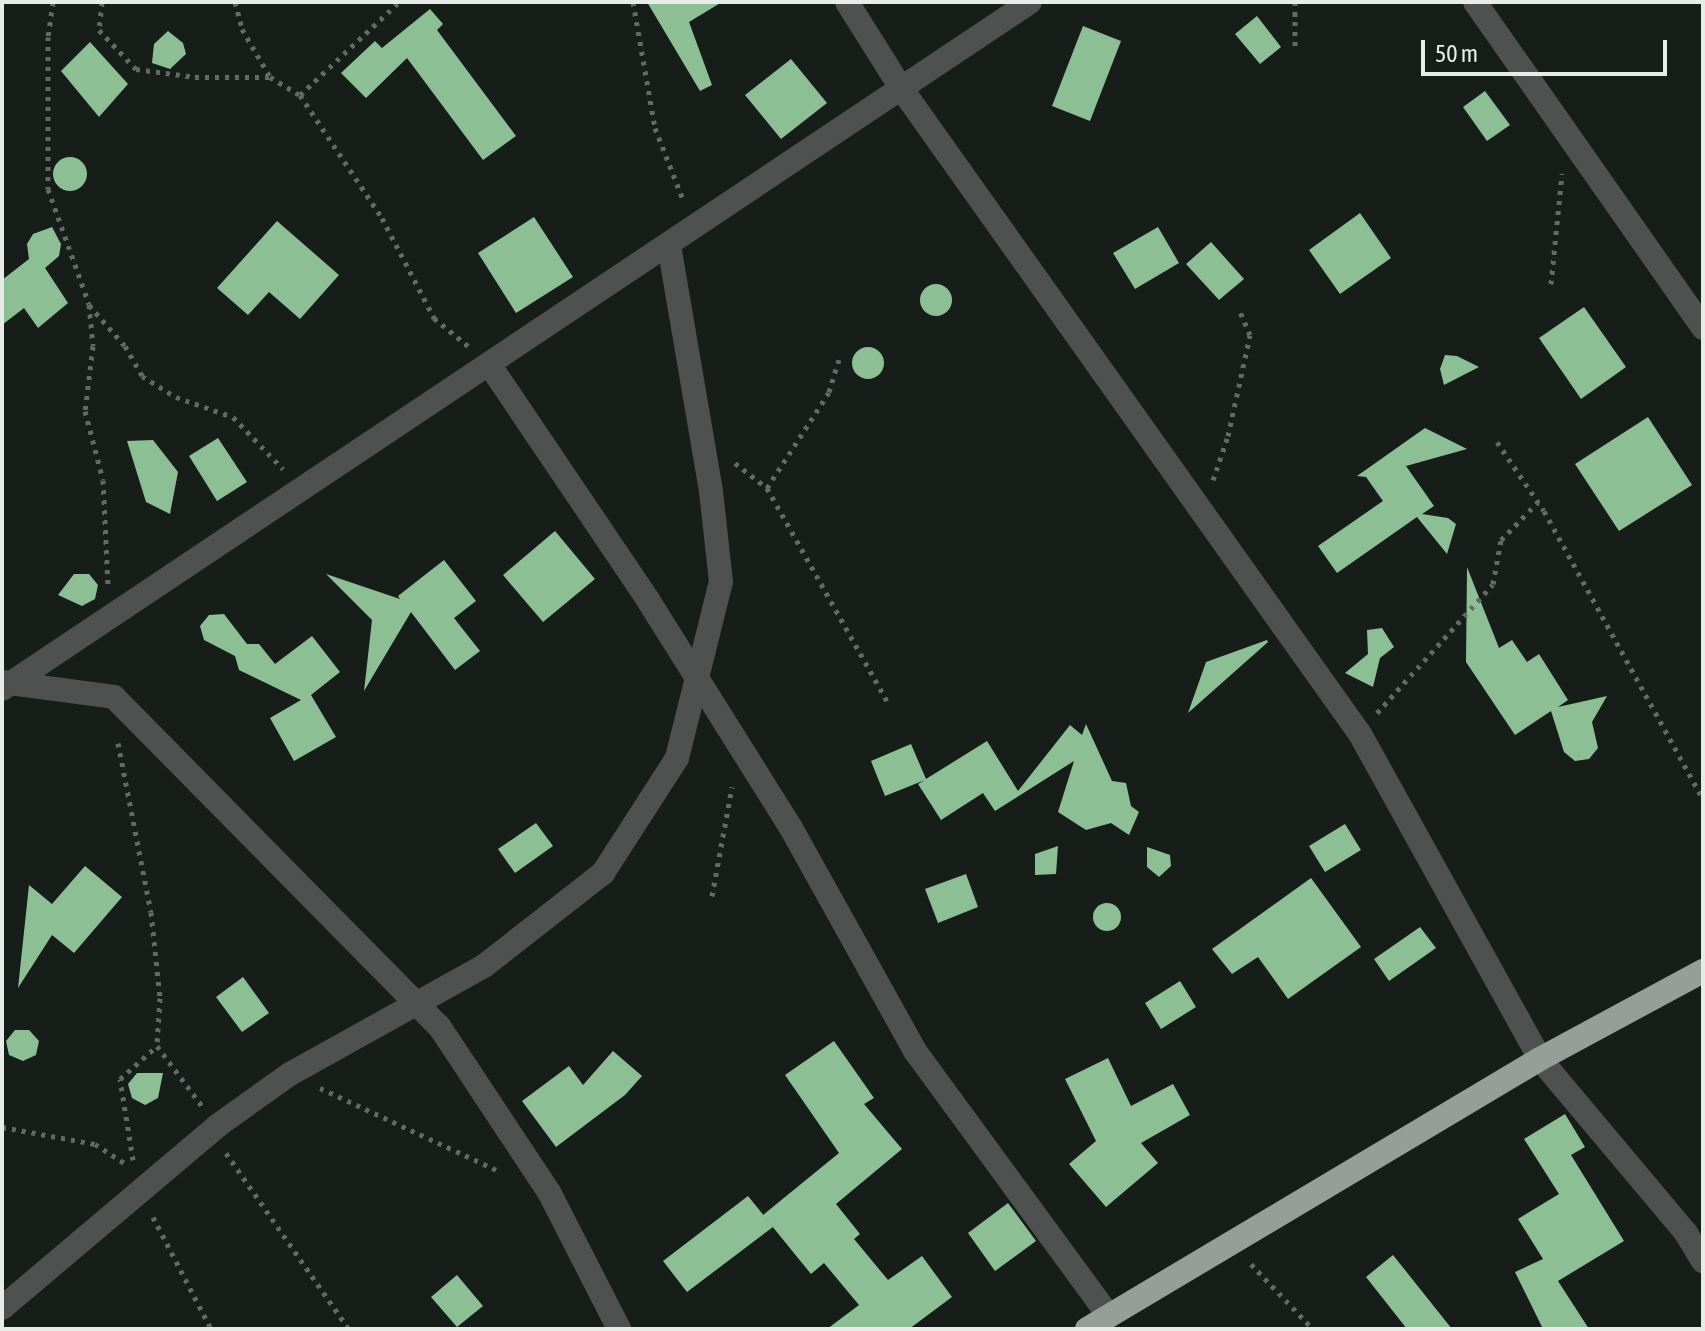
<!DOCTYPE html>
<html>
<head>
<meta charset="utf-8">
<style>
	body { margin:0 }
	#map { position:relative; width:1705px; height:1331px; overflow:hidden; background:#171d18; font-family:"Asap Condensed",sans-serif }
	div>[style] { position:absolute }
	.building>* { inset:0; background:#8cc094 }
	.round { border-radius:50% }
	.path>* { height:5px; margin-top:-2.5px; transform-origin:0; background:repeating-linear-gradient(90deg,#646965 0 4px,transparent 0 10px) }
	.street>* { height:24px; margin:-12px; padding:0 12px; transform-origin:12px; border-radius:12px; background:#4e514f }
	.highway>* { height:24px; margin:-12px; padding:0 12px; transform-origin:12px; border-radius:12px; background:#969e97 }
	span { translate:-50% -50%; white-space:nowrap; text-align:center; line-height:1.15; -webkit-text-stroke:8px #171d18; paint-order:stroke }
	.frame { position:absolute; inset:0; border:4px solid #e8ece8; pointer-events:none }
	.scale { position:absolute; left:1421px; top:40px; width:246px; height:36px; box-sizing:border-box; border:4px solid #e8ece8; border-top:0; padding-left:10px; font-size:24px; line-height:28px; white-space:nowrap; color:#e8ece8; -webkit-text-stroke:6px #171d18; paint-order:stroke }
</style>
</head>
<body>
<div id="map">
	<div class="building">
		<i style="clip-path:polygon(647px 2px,722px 2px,689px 22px,712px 85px,700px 91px)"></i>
		<i style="clip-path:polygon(430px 9px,443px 24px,437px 30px,516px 136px,483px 160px,407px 58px,366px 98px,341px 73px,375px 41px,382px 48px)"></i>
		<i style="clip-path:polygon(1257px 16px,1281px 47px,1260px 64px,1235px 34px)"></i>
		<i style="clip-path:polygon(1083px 26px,1121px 41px,1090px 121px,1052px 106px)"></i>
		<i style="clip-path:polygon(168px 31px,183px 43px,186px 54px,170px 69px,152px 63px,154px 44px)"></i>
		<i style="clip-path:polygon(90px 42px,128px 84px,99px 117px,61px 71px)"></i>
		<i style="clip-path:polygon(791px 59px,827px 103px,781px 139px,745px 95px)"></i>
		<i style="clip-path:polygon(1485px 91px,1510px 125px,1487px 141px,1463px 107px)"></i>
		<i class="round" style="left:53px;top:157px;width:34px;height:34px"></i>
		<i style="clip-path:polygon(1360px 213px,1391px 258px,1340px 294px,1309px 250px)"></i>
		<i style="clip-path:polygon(534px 217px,573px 277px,516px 313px,478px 253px)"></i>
		<i style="clip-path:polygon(277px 221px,339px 275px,300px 319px,269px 292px,248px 315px,217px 288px)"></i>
		<i style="clip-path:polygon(52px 227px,61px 244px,59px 256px,45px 268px,68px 303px,38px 328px,24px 308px,2px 325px,2px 280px,29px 259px,27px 244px,33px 234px)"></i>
		<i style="clip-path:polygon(1158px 227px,1179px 263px,1135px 289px,1113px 253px)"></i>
		<i style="clip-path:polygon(1211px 242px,1244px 279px,1219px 300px,1186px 264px)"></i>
		<i class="round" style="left:920px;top:284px;width:32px;height:32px"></i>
		<i style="clip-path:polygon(1584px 307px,1626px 367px,1581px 399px,1539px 338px)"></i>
		<i class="round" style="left:852px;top:347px;width:32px;height:32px"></i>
		<i style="clip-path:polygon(1445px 355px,1457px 356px,1479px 367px,1444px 385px,1440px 369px)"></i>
		<i style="clip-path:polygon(1648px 417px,1692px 485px,1619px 531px,1575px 464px)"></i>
		<i style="clip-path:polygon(1425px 428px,1467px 449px,1406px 466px,1434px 506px,1422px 514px,1448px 518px,1456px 524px,1447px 554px,1417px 517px,1337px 573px,1318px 546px,1383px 501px,1366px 477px,1357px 476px)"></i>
		<i style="clip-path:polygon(218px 438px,247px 482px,217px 501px,189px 456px)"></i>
		<i style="clip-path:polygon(153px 440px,178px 472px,170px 514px,146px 502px,127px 441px)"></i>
		<i style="clip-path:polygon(555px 531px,595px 579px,543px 622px,503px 575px)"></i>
		<i style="clip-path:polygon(444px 560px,476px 601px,454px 618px,480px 651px,455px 670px,411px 612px,364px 691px,372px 620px,326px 574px,400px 599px,398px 596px)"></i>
		<i style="clip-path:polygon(1467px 567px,1499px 648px,1512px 640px,1527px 662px,1539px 654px,1568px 700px,1558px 707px,1607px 696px,1592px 722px,1598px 748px,1589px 759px,1575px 761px,1564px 752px,1551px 711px,1515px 735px,1466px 662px)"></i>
		<i style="clip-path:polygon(74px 574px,89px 574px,98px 585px,95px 599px,82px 606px,58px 595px)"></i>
		<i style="clip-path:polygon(224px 614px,247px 644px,259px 644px,275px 664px,312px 636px,340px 672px,311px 695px,336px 737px,294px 761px,270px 718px,301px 700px,239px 670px,235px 656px,204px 640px,200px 626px,209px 615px)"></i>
		<i style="clip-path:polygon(1382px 628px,1394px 647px,1380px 658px,1373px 687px,1345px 673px,1368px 654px,1367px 630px)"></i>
		<i style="clip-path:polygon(1267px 640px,1268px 642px,1188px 713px,1206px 662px)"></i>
		<i style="clip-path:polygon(1086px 724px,1112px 781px,1126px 783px,1131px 806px,1139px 812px,1129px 835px,1111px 823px,1086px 830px,1058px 812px,1074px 761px,995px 811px,983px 793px,941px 820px,918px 784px,925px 780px,885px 796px,871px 761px,911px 744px,926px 779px,987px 741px,1018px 791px,1070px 725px,1082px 735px)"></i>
		<i style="clip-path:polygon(536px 823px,553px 846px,515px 873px,498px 849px)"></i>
		<i style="clip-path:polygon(1345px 824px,1361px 850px,1325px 872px,1309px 846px)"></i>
		<i style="clip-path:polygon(1058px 846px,1056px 874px,1035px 875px,1035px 854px)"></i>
		<i style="clip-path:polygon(1147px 847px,1170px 855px,1171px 866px,1159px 877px,1147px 867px)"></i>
		<i style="clip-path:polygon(85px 866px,122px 897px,74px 953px,52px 935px,18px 988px,29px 885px,52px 904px)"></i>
		<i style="clip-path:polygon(966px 874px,978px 907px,938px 923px,925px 889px)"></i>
		<i style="clip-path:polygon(1311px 878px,1361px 947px,1288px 999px,1258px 957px,1232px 974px,1212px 949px)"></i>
		<i class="round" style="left:1093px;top:903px;width:28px;height:28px"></i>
		<i style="clip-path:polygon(1420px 927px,1436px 948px,1389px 981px,1374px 959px)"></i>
		<i style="clip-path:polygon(243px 977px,269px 1013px,242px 1032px,216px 997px)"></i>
		<i style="clip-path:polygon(1180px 981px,1196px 1007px,1161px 1029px,1145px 1003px)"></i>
		<i style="clip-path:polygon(15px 1030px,29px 1030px,39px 1041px,36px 1055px,23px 1061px,9px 1055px,6px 1041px)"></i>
		<i style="clip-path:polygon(834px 1041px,874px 1098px,864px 1104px,902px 1149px,836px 1204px,860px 1234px,854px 1239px,888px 1280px,922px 1256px,952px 1297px,909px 1329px,827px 1329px,859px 1305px,824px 1263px,811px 1274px,763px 1215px,839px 1153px,785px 1075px)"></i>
		<i style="clip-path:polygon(613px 1051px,642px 1076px,625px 1095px,556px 1147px,522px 1101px,569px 1066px,583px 1085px)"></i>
		<i style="clip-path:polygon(1108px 1058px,1131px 1106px,1173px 1084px,1190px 1115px,1141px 1143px,1158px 1163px,1106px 1207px,1069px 1164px,1096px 1141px,1065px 1079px)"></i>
		<i style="clip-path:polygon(137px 1073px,163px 1073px,158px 1098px,145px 1105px,132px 1098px,128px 1084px)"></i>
		<i style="clip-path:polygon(1565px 1114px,1585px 1147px,1571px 1155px,1624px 1241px,1558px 1281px,1589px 1329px,1543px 1329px,1515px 1272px,1543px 1259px,1518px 1219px,1559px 1194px,1524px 1139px)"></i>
		<i style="clip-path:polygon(748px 1196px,773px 1227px,687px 1292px,663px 1261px)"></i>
		<i style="clip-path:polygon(1008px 1203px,1036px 1241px,995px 1271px,968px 1233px)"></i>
		<i style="clip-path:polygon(1393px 1255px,1452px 1329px,1407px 1329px,1366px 1277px)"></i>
		<i style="clip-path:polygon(457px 1275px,483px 1306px,457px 1327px,431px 1297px)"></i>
	</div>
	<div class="path">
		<i style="left:53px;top:2px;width:35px;rotate:98deg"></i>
		<i style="left:48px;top:37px;width:152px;rotate:90deg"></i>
		<i style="left:48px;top:189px;width:122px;rotate:70.4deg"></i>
		<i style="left:89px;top:304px;width:42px;rotate:84.6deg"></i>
		<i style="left:93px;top:346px;width:65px;rotate:97deg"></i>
		<i style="left:85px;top:411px;width:71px;rotate:75.4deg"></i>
		<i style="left:103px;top:480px;width:106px;rotate:87.3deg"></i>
		<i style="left:102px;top:2px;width:28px;rotate:96deg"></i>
		<i style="left:99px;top:30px;width:54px;rotate:46.5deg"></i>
		<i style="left:136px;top:69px;width:60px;rotate:7.7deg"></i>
		<i style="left:195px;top:77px;width:74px"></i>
		<i style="left:235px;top:2px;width:28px;rotate:75deg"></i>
		<i style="left:242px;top:29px;width:56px;rotate:59.7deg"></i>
		<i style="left:270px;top:77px;width:35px;rotate:31deg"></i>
		<i style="left:300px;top:95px;width:148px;rotate:56.3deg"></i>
		<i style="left:382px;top:218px;width:113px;rotate:62.5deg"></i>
		<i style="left:434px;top:318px;width:44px;rotate:39.5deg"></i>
		<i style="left:633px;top:2px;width:128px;rotate:80.1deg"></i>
		<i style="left:655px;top:128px;width:79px;rotate:68.6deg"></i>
		<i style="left:1295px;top:2px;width:46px;rotate:90deg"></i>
		<i style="left:300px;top:95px;width:136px;rotate:-43.2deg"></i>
		<i style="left:1551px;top:284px;width:111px;rotate:-84.3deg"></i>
		<i style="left:89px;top:305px;width:55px;rotate:48.7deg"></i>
		<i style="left:125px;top:346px;width:34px;rotate:60deg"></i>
		<i style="left:142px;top:376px;width:40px;rotate:32deg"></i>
		<i style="left:176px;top:397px;width:60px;rotate:19.3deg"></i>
		<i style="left:233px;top:417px;width:72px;rotate:46.1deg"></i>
		<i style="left:1497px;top:442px;width:83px;rotate:55.7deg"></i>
		<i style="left:1544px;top:511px;width:329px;rotate:61.1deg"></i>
		<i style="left:735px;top:463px;width:41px;rotate:38deg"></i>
		<i style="left:767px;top:488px;width:247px;rotate:60.6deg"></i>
		<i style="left:1213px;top:480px;width:46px;rotate:-71.2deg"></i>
		<i style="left:1228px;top:436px;width:103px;rotate:-77.7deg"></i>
		<i style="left:1250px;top:335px;width:25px;rotate:-113deg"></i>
		<i style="left:767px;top:488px;width:114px;rotate:-57.1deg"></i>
		<i style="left:829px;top:392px;width:34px;rotate:-73deg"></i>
		<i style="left:1377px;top:713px;width:173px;rotate:-48deg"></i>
		<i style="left:1493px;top:584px;width:45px;rotate:-79.7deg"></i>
		<i style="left:1501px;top:540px;width:53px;rotate:-45.8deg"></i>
		<i style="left:118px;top:743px;width:172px;rotate:79deg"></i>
		<i style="left:151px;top:912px;width:86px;rotate:84deg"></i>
		<i style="left:160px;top:998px;width:48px;rotate:93.6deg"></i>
		<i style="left:157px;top:1046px;width:75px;rotate:53.1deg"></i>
		<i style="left:712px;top:896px;width:111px;rotate:-79.6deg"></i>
		<i style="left:320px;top:1088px;width:197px;rotate:24.9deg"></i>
		<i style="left:2px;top:1127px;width:95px;rotate:10.4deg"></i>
		<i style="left:95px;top:1144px;width:38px;rotate:33deg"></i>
		<i style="left:226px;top:1153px;width:215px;rotate:55.1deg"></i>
		<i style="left:133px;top:1160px;width:82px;rotate:-99.1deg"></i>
		<i style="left:120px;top:1079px;width:50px;rotate:-41.7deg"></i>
		<i style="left:153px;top:1217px;width:126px;rotate:62.6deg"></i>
		<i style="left:1251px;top:1264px;width:90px;rotate:46.4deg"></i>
	</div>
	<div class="street">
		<i style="left:847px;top:2px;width:102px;rotate:57.9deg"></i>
		<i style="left:901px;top:88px;width:792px;rotate:54.61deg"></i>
		<i style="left:1360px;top:734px;width:372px;rotate:61deg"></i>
		<i style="left:1540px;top:1059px;width:227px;rotate:50deg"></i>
		<i style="left:1686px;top:1233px;width:33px;rotate:59deg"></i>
		<i style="left:1475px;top:2px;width:398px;rotate:55deg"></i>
		<i style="left:489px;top:364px;width:285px;rotate:56deg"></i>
		<i style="left:648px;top:600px;width:269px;rotate:57.9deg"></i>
		<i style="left:791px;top:828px;width:255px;rotate:60.9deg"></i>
		<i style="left:915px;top:1051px;width:328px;rotate:53.8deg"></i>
		<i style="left:2px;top:682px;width:113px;rotate:7.6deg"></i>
		<i style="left:114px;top:697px;width:462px;rotate:45.4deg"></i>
		<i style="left:439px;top:1026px;width:201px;rotate:56.5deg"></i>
		<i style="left:550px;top:1194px;width:152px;rotate:62.9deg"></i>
		<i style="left:2px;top:689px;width:1236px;rotate:-33.75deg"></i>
		<i style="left:2px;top:1308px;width:282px;rotate:-40.2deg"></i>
		<i style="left:217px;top:1126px;width:90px;rotate:-35.5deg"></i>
		<i style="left:290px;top:1074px;width:222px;rotate:-29.1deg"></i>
		<i style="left:484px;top:966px;width:151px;rotate:-38deg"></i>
		<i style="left:603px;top:873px;width:137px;rotate:-57.2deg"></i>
		<i style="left:677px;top:758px;width:181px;rotate:-76deg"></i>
		<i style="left:721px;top:582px;width:92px;rotate:-96.3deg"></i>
		<i style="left:711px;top:491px;width:250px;rotate:-99.7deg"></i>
	</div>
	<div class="highway">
		<i style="left:1087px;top:1329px;width:527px;rotate:-30.8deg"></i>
		<i style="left:1540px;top:1059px;width:185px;rotate:-28.4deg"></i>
	</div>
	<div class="frame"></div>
	<div class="scale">50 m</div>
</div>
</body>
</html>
